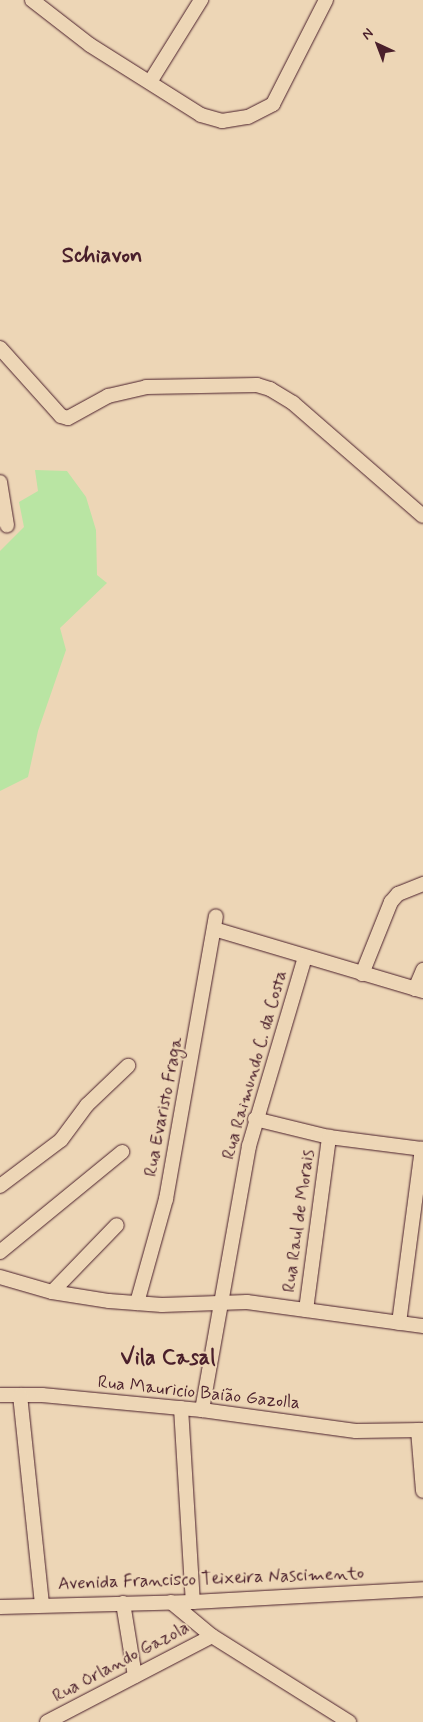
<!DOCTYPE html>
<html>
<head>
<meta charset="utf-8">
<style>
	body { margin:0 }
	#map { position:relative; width:423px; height:1722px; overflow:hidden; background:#edd6b6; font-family:Mynerve,sans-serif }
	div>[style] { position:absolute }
	.green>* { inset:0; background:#b9e5a3 }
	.roads { filter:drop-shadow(0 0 1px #4a1f2b) drop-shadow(0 0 1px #4a1f2b) }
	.minor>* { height:14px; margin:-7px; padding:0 7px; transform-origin:7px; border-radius:7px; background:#edd6b6 }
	span { translate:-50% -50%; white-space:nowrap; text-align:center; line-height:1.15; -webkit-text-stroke:4px #edd6b6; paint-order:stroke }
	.street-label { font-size:18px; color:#4a1f2b }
	.district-label { font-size:22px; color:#4a1f2b; font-weight:700 }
	.north { position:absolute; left:353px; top:20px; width:50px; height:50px; -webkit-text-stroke:4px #edd6b6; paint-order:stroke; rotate:317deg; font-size:14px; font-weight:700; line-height:20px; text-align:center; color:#4a1f2b }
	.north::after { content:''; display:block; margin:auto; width:18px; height:22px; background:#4a1f2b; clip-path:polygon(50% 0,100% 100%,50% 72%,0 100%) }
</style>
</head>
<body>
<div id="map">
	<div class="green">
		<i style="clip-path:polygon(35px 470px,67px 471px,86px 497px,96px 530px,97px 575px,107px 583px,60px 628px,66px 650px,38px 731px,28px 777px,0 791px,0 551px,24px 527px,19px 502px,38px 491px)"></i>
	</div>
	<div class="roads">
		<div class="minor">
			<i style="left:32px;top:0;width:73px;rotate:37.8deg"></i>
			<i style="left:90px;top:45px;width:131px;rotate:32.2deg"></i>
			<i style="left:201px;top:115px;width:22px;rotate:16deg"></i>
			<i style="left:222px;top:121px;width:26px;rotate:-9deg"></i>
			<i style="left:248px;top:117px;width:28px;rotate:-27deg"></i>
			<i style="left:273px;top:104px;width:117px;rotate:-63deg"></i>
			<i style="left:150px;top:82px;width:97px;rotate:-58.1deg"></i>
			<i style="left:0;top:348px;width:91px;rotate:48.1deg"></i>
			<i style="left:61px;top:416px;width:7px;rotate:16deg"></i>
			<i style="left:68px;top:418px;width:46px;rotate:-28.8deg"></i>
			<i style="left:108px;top:396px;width:39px;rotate:-13deg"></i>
			<i style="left:146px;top:387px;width:111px;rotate:-1deg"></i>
			<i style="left:257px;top:385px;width:14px;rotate:17deg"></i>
			<i style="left:270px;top:389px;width:27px;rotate:31deg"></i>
			<i style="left:293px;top:403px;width:172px;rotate:41deg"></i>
			<i style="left:0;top:482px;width:44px;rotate:80.8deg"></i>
			<i style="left:214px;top:929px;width:218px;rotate:16.5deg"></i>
			<i style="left:362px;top:974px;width:78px;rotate:-68.1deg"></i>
			<i style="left:391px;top:902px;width:11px;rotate:-49deg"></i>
			<i style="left:398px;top:894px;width:27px;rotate:-22deg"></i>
			<i style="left:415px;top:989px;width:21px;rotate:-67deg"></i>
			<i style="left:255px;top:1119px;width:76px;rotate:13.7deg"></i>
			<i style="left:329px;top:1137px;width:95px;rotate:7.3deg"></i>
			<i style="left:0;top:1186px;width:76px;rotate:-37deg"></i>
			<i style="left:61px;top:1140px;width:44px;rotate:-53.4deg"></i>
			<i style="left:87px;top:1105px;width:57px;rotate:-43.6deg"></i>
			<i style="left:0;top:1252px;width:158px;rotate:-39.3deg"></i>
			<i style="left:0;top:1277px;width:54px;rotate:16.1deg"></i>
			<i style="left:52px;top:1292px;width:58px;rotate:9deg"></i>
			<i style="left:109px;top:1301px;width:53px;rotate:4.3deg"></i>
			<i style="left:162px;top:1305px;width:85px;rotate:-2deg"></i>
			<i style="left:247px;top:1302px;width:178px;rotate:7.8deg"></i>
			<i style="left:52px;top:1292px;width:93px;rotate:-45.9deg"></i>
			<i style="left:137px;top:1303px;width:108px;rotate:-74.4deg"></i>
			<i style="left:166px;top:1199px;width:287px;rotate:-80deg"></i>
			<i style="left:306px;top:1310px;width:175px;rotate:-82.4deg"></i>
			<i style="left:399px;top:1323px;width:176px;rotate:-82.5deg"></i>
			<i style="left:0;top:1395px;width:42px"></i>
			<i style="left:42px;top:1395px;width:161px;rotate:5.4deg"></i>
			<i style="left:202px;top:1410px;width:155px;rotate:7.8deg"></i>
			<i style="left:356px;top:1431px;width:67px;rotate:-0.9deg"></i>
			<i style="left:20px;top:1395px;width:210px;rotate:84deg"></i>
			<i style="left:181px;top:1408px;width:194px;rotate:86.5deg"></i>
			<i style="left:202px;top:1410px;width:268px;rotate:-79.9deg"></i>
			<i style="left:249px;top:1146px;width:197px;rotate:-73.5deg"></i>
			<i style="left:418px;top:1430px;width:61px;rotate:85.3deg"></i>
			<i style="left:171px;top:1602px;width:53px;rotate:39.7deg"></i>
			<i style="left:212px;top:1636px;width:162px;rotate:32.1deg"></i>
			<i style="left:123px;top:1603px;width:74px;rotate:80.7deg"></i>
			<i style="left:0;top:1607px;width:193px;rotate:-1.5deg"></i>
			<i style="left:193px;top:1602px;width:230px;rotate:-3.2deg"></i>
			<i style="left:47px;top:1722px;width:186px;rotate:-27.5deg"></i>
		</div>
	</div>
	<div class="street-label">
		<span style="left:255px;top:1065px;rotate:-74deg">Rua Raimundo C. da Costa</span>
		<span style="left:164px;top:1107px;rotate:-79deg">Rua Evaristo Fraga</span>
		<span style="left:299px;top:1221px;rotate:-82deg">Rua Raul de Morais</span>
		<span style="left:199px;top:1393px;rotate:6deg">Rua Mauricio Baião Gazolla</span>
		<span style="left:211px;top:1579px;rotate:-2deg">Avenida Francisco Teixeira Nascimento</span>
		<span style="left:121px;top:1662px;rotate:-28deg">Rua Orlando Gazola</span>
	</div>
	<div class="district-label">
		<span style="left:102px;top:257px">Schiavon</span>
		<span style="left:168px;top:1359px">Vila Casal</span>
	</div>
	<div class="north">N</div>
</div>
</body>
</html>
